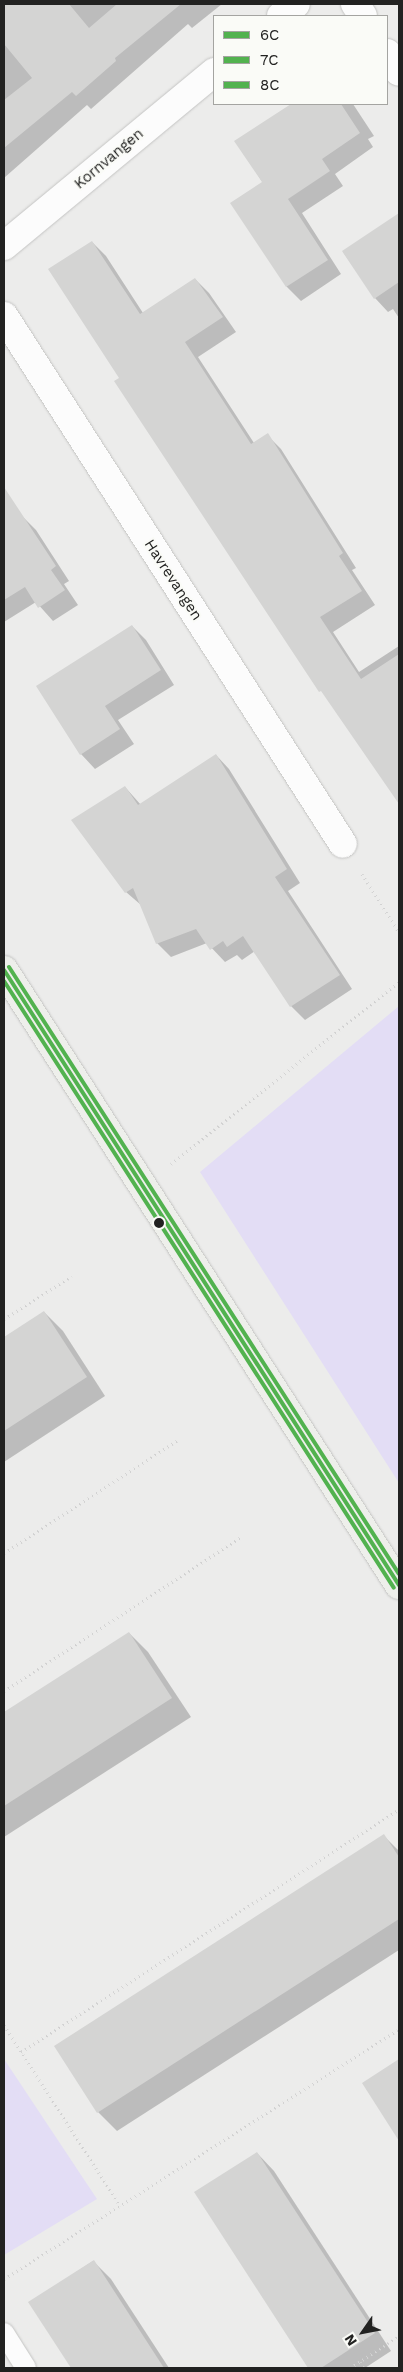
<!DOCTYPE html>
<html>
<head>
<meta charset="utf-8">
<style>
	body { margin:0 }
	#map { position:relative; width:403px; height:2372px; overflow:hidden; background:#ececeb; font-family:"Work Sans",sans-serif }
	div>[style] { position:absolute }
	.green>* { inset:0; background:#e3ddf5 }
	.shadow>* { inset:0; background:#0003 }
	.building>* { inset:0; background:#d4d4d3 }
	.path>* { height:3px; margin-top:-1.5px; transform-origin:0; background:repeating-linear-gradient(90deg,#d2d2d2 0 1px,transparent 0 5px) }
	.roads { filter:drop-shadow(0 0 1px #c4c4c3) drop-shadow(0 0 1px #c4c4c3) }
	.lane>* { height:20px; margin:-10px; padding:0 10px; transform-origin:10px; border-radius:10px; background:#fcfcfc }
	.street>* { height:28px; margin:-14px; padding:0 14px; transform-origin:14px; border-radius:14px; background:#fcfcfc }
	.secondary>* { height:28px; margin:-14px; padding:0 14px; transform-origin:14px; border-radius:14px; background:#eeefeb }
	.bus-1>* { height:4px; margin:-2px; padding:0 2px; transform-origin:2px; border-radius:2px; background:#52b24f }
	.bus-2>* { height:4px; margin:-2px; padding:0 2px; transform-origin:2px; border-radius:2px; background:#52b24f }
	.bus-3>* { height:4px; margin:-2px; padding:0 2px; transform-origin:2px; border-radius:2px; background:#52b24f }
	.dots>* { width:14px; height:14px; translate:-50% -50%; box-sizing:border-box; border:2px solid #fafbf7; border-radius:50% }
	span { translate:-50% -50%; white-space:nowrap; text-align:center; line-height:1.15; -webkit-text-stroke:4px #fafbf7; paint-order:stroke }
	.street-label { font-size:15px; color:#222221 }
	.frame { position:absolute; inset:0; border:5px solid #222221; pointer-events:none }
	.legend { position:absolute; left:213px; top:15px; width:175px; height:90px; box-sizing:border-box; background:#fafbf7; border:1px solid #a4a4a1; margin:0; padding:6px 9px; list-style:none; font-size:15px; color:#222221 }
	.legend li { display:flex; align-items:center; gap:10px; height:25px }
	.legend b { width:25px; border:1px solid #a4a4a1 }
	.north { position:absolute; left:338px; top:2307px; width:50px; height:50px; -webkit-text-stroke:4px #fafbf7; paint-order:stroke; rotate:237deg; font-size:14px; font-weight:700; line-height:20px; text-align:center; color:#222221 }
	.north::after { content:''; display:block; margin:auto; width:18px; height:22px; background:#222221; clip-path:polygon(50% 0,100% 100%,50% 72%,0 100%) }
</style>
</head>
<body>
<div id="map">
	<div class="green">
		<i style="clip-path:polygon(399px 1006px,399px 1483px,200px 1172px)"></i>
		<i style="clip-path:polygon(4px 2059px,97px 2199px,4px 2255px)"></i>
	</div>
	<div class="shadow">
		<i style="clip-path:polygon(4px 4px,222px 4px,192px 28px,188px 24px,91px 109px,87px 105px,4px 178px)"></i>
		<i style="clip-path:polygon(293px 104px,353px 104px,374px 136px,368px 139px,373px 147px,335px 174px,343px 186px,302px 213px,341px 274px,301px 301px,287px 287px,232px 203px,263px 183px,236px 141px)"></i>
		<i style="clip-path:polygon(399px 215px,399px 318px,393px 309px,388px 312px,375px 298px,343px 252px)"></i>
		<i style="clip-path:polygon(92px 242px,106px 256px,143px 313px,195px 279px,209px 293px,236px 332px,198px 357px,254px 443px,267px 435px,281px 449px,356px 568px,352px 570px,375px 605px,333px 632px,359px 672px,399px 646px,399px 745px,375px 762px,121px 378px)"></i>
		<i style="clip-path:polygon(22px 516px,36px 530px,69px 581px,64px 584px,78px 605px,53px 621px,36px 602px,4px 622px,4px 527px)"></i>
		<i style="clip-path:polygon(132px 626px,146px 640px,174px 685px,118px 720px,134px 744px,95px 769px,81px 754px)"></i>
		<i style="clip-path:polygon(216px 755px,229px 769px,300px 883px,288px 891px,352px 989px,305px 1020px,291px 1006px,255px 951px,242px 960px,237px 955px,225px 962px,207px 943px,171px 957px,157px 943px,141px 905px,126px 892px,125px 787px,141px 805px)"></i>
		<i style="clip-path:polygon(44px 1312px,63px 1331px,105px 1396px,4px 1462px,4px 1338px)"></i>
		<i style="clip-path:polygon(129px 1633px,148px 1652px,191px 1717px,4px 1837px,4px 1714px)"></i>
		<i style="clip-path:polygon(384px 1836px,399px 1851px,399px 1950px,117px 2131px,98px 2112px)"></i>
		<i style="clip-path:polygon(399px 2060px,399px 2139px,364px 2084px)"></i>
		<i style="clip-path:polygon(257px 2153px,274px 2171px,391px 2351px,365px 2368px,309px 2368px,196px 2193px)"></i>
		<i style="clip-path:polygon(93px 2261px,111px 2279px,169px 2368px,72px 2368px,30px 2303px)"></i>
	</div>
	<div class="building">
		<i style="clip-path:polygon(4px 4px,69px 4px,89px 28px,117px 4px,181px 4px,115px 58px,116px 61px,76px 96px,72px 92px,4px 148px,4px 100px,32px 78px,4px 44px)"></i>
		<i style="clip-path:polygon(291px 104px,341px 104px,360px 133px,322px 159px,330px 171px,288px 199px,328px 260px,286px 287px,230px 203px,262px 182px,234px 141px)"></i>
		<i style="clip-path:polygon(399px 213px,399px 282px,374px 299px,342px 251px)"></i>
		<i style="clip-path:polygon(92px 241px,140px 314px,195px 278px,223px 317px,185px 342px,251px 444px,268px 433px,343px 553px,339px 556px,362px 591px,320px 617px,361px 679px,399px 654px,399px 804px,321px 691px,319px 692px,114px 381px,119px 378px,48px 269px)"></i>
		<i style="clip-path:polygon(4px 487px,56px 566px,51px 570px,65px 590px,38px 608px,25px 587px,4px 600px)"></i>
		<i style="clip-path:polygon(132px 625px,161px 670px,105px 706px,120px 729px,80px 755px,36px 686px)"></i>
		<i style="clip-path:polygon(216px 754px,287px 869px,275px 877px,340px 975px,290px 1007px,243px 936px,227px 947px,223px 941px,210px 950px,196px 929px,156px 944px,133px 888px,125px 893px,71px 820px,125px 786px,138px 805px)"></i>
		<i style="clip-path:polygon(44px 1311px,87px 1377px,4px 1431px,4px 1337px)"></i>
		<i style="clip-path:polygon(129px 1632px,172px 1698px,4px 1806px,4px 1712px)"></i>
		<i style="clip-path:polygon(384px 1834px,399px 1857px,399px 1919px,97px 2113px,54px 2046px)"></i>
		<i style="clip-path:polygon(399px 2059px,399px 2141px,362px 2083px)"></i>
		<i style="clip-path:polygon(257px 2152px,375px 2333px,321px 2368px,308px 2368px,194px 2192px)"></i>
		<i style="clip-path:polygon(94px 2260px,164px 2368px,71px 2368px,28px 2302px)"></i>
	</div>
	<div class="path">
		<i style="left:362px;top:874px;width:69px;rotate:57.5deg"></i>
		<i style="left:171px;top:1164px;width:292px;rotate:-38.6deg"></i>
		<i style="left:4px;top:1319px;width:80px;rotate:-32.3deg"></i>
		<i style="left:4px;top:1553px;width:207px;rotate:-33deg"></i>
		<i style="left:4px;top:1691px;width:283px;rotate:-33deg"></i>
		<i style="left:4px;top:2025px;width:215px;rotate:57.3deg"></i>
		<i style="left:21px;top:2052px;width:449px;rotate:-32.7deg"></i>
		<i style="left:4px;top:2279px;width:467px;rotate:-32.3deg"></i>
		<i style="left:360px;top:2362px;width:7px;rotate:56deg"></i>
		<i style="left:350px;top:2368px;width:59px;rotate:-33.1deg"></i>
	</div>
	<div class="roads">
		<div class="lane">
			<i style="left:4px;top:2333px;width:41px;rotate:57.8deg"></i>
		</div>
		<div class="street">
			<i style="left:355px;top:4px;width:14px;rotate:56deg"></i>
			<i style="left:281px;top:16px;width:19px;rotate:-39deg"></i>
			<i style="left:387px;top:53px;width:22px;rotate:58deg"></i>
			<i style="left:4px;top:246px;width:273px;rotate:-39.6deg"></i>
			<i style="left:4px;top:316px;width:627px;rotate:57.3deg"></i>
		</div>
		<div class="secondary">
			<i style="left:4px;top:970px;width:731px;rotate:57.29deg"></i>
		</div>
	</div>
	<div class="bus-1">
		<i style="left:4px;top:970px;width:731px;rotate:57.29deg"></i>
	</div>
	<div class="bus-2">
		<i style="left:4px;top:981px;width:721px;rotate:57.28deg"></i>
	</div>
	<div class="bus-3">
		<i style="left:9px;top:967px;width:721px;rotate:57.28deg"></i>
	</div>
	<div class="dots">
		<i style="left:159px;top:1223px;background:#222221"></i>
	</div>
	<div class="street-label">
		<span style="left:109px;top:159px;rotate:-40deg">Kornvangen</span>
		<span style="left:173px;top:580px;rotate:57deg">Havrevangen</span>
	</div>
	<div class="frame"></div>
	<ul class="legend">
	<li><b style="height:6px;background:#52b24f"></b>6C</li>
	<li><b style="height:6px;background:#52b24f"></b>7C</li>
	<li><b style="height:6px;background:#52b24f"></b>8C</li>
	</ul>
	<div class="north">N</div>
</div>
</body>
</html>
